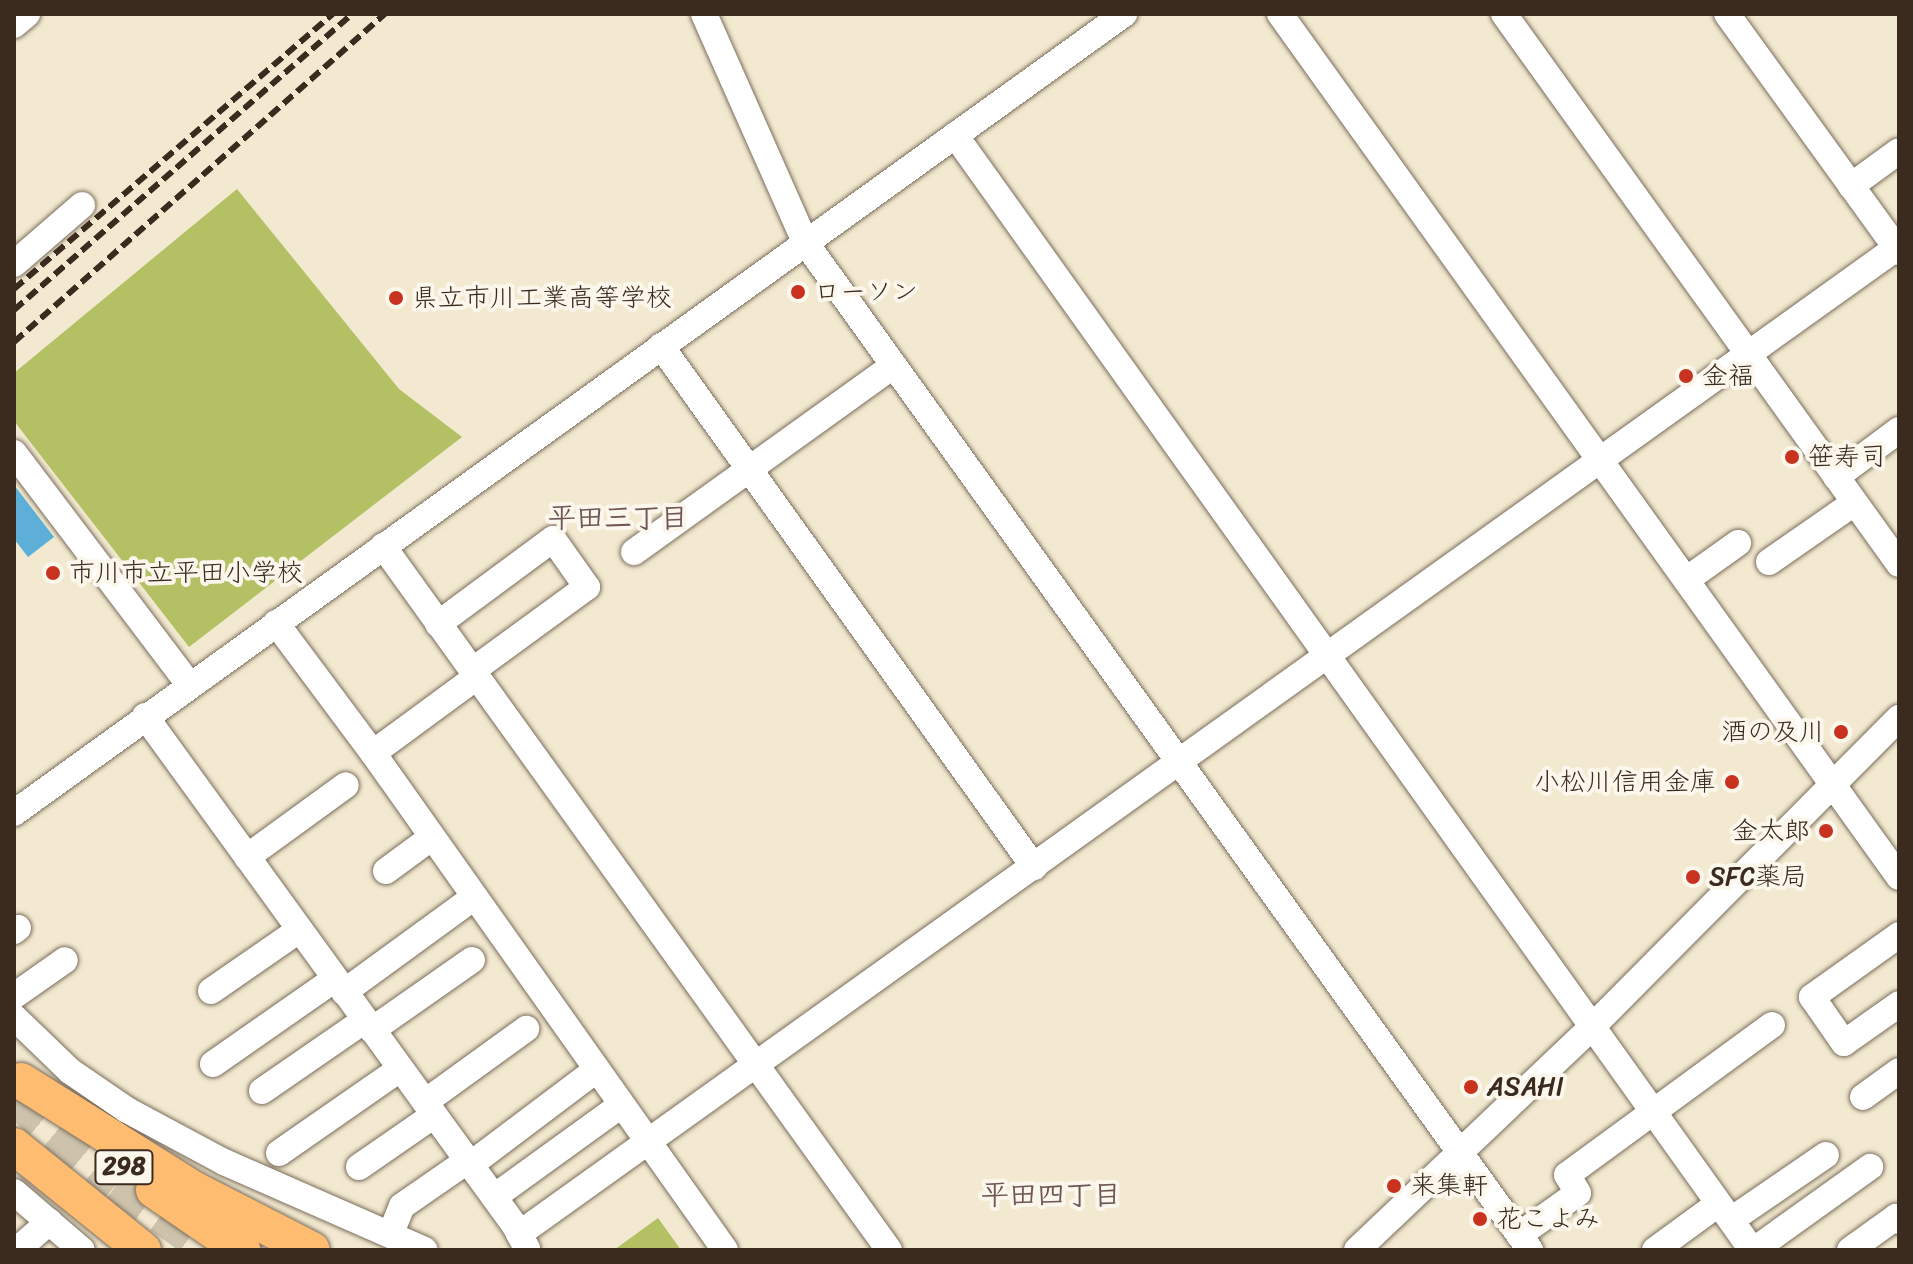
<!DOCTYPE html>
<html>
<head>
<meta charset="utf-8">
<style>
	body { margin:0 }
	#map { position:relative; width:1913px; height:1264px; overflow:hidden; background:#f2e9d0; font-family:Sriracha,"Klee One",sans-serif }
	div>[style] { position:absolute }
	.green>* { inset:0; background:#b3c063 }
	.water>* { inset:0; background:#5dafd8 }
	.highway-tunnel>* { height:36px; margin-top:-18px; transform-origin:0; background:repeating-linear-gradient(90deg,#cdc3ac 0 36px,transparent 0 54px) }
	.roads { filter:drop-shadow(0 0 2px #7b6d5c) drop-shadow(0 0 2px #7b6d5c) }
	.minor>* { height:26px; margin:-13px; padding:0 13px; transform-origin:13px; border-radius:13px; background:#fff }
	.highway>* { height:36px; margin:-18px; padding:0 18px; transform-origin:18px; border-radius:18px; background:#febc70 }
	.rail>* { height:6px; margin-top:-3px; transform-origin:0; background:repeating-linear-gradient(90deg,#3b2a1e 0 12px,transparent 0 18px) }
	.dots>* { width:22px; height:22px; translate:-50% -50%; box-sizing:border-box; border:4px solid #fbf7ec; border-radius:50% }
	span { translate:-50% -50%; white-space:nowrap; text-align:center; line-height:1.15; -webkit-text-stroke:8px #fbf7ec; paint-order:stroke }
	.shield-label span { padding:2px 6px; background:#fbf7ec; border:2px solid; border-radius:6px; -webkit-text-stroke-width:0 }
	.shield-label { font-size:24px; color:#3b2a1e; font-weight:700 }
	.poi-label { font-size:26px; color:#3b2a1e }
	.left { translate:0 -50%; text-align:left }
	.right { translate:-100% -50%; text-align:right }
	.neighbourhood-label { font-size:28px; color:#705657; font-weight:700 }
	.frame { position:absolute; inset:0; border:16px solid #3b2a1e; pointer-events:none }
</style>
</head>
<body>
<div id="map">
	<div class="green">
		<i style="clip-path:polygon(237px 189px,399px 389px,462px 437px,189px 647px,14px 421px,14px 373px)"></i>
		<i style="clip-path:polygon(658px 1218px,681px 1250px,614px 1250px)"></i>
	</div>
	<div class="water">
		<i style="clip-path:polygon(14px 485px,54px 537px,28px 557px,14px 539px)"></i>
	</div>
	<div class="highway-tunnel">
		<i style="left:14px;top:1098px;width:134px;rotate:39.9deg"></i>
		<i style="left:117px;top:1184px;width:113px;rotate:35.7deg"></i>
	</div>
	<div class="roads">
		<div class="minor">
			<i style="left:704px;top:14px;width:249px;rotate:66.1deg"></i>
			<i style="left:805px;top:242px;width:1242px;rotate:54.27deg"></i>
			<i style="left:1280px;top:14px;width:1062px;rotate:54.35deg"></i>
			<i style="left:1504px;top:14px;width:677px;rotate:54.31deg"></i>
			<i style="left:1727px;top:14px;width:294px;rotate:54.1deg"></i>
			<i style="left:14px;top:25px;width:17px;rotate:-40deg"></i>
			<i style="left:955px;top:135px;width:1371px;rotate:54.44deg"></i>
			<i style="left:1851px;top:186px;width:59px;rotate:-36.1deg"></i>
			<i style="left:14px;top:264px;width:90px;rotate:-40.9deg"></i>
			<i style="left:661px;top:346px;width:641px;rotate:54.4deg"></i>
			<i style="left:14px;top:453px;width:290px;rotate:52.9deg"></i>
			<i style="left:1836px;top:477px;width:79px;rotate:-36.7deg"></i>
			<i style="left:383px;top:546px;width:867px;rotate:54.29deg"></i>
			<i style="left:634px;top:552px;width:319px;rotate:-35.7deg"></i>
			<i style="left:1769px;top:562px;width:103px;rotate:-34.8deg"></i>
			<i style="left:1686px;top:580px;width:64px;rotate:-35.4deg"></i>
			<i style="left:276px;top:623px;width:162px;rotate:53.3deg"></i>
			<i style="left:373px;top:753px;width:609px;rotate:54.69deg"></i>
			<i style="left:438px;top:624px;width:143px;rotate:-36.5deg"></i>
			<i style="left:553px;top:539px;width:59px;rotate:54.7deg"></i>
			<i style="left:587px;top:587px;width:142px;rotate:143.9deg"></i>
			<i style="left:145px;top:716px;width:630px;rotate:54.04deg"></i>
			<i style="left:515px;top:1226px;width:26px;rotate:62deg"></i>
			<i style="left:373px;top:753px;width:127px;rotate:-36.3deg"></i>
			<i style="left:14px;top:813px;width:1368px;rotate:-35.75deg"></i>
			<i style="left:247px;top:857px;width:122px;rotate:-36deg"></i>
			<i style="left:386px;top:871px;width:56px;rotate:-36.3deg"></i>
			<i style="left:14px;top:931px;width:5px;rotate:-37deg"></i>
			<i style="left:1899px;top:935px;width:107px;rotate:144.5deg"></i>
			<i style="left:1812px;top:997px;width:56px;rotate:55.2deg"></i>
			<i style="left:1844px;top:1043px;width:67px;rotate:-35.3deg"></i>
			<i style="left:211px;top:991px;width:107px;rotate:-34.7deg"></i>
			<i style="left:344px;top:992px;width:160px;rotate:-36.1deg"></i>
			<i style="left:14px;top:996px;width:62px;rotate:-35.2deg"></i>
			<i style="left:14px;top:1017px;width:78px;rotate:44deg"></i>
			<i style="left:70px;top:1071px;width:69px;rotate:34.4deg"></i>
			<i style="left:127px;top:1110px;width:110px;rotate:28.2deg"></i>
			<i style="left:224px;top:1162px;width:219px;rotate:23.7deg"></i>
			<i style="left:372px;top:1030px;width:122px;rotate:-35deg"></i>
			<i style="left:213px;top:1064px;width:149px;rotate:-34.9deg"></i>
			<i style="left:262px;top:1091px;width:125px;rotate:-34.6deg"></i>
			<i style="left:1863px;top:1097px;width:44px;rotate:-35.8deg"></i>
			<i style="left:425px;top:1102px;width:125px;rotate:-35.9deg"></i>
			<i style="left:279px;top:1153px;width:147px;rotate:-34.8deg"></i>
			<i style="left:470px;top:1165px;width:158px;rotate:-37deg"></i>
			<i style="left:359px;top:1167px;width:91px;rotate:-34.7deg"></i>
			<i style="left:14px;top:1192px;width:89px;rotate:40.5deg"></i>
			<i style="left:494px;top:1197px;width:157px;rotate:-35.9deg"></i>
			<i style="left:1731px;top:1220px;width:115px;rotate:-34.4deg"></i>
			<i style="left:391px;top:1233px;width:29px;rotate:-68deg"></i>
			<i style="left:402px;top:1206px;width:79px;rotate:-34.7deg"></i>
			<i style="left:519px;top:1234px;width:1697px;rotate:-35.6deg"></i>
			<i style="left:1519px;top:1235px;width:72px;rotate:-35.4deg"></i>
			<i style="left:1578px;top:1193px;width:21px;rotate:-121deg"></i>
			<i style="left:1567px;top:1175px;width:254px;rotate:-36.2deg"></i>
			<i style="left:17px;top:1250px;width:43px;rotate:-41.2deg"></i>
			<i style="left:1357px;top:1250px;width:324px;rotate:-43.5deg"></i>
			<i style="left:1592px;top:1027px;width:436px;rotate:-45.2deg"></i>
			<i style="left:1655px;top:1250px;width:78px;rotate:-36.1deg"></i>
			<i style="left:1754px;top:1250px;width:143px;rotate:-35.6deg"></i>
			<i style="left:1850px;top:1250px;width:57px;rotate:-35.7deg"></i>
			<i style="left:1896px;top:1217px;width:5px;rotate:53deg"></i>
		</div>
		<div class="highway">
			<i style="left:21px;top:1081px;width:205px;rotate:32.1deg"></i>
			<i style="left:195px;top:1190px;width:131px;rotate:27.1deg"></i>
			<i style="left:14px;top:1146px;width:166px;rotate:38.9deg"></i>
			<i style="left:154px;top:1190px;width:107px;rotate:34.3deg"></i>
		</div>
	</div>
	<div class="rail">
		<i style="left:14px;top:289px;width:421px;rotate:-40.8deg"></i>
		<i style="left:14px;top:310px;width:449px;rotate:-41.2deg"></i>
		<i style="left:14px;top:342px;width:495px;rotate:-41.5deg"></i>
	</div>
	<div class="dots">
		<i style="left:798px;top:292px;background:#c8321e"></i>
		<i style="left:396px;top:298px;background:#c8321e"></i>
		<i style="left:1686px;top:376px;background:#c8321e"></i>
		<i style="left:1792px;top:457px;background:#c8321e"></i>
		<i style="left:53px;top:573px;background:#c8321e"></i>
		<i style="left:1841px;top:732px;background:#c8321e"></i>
		<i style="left:1732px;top:782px;background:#c8321e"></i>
		<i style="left:1826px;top:831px;background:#c8321e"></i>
		<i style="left:1693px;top:877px;background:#c8321e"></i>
		<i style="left:1471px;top:1087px;background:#c8321e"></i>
		<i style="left:1394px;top:1186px;background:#c8321e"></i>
		<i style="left:1480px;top:1219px;background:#c8321e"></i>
	</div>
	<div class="shield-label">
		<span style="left:124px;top:1167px">298</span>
	</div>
	<div class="poi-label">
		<span class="left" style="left:814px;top:292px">ローソン</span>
		<span class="left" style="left:412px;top:298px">県立市川工業高等学校</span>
		<span class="left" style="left:1702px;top:376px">金福</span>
		<span class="left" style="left:1808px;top:457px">笹寿司</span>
		<span class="left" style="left:69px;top:573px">市川市立平田小学校</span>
		<span class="right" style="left:1825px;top:732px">酒の及川</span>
		<span class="right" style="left:1716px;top:782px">小松川信用金庫</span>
		<span class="right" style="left:1810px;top:831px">金太郎</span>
		<span class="left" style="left:1709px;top:877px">SFC薬局</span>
		<span class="left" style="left:1487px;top:1087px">ASAHI</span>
		<span class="left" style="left:1410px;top:1186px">来集軒</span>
		<span class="left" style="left:1496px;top:1219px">花こよみ</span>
	</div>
	<div class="neighbourhood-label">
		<span style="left:618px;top:518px">平田三丁目</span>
		<span style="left:1051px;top:1195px">平田四丁目</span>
	</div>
	<div class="frame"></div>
</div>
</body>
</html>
